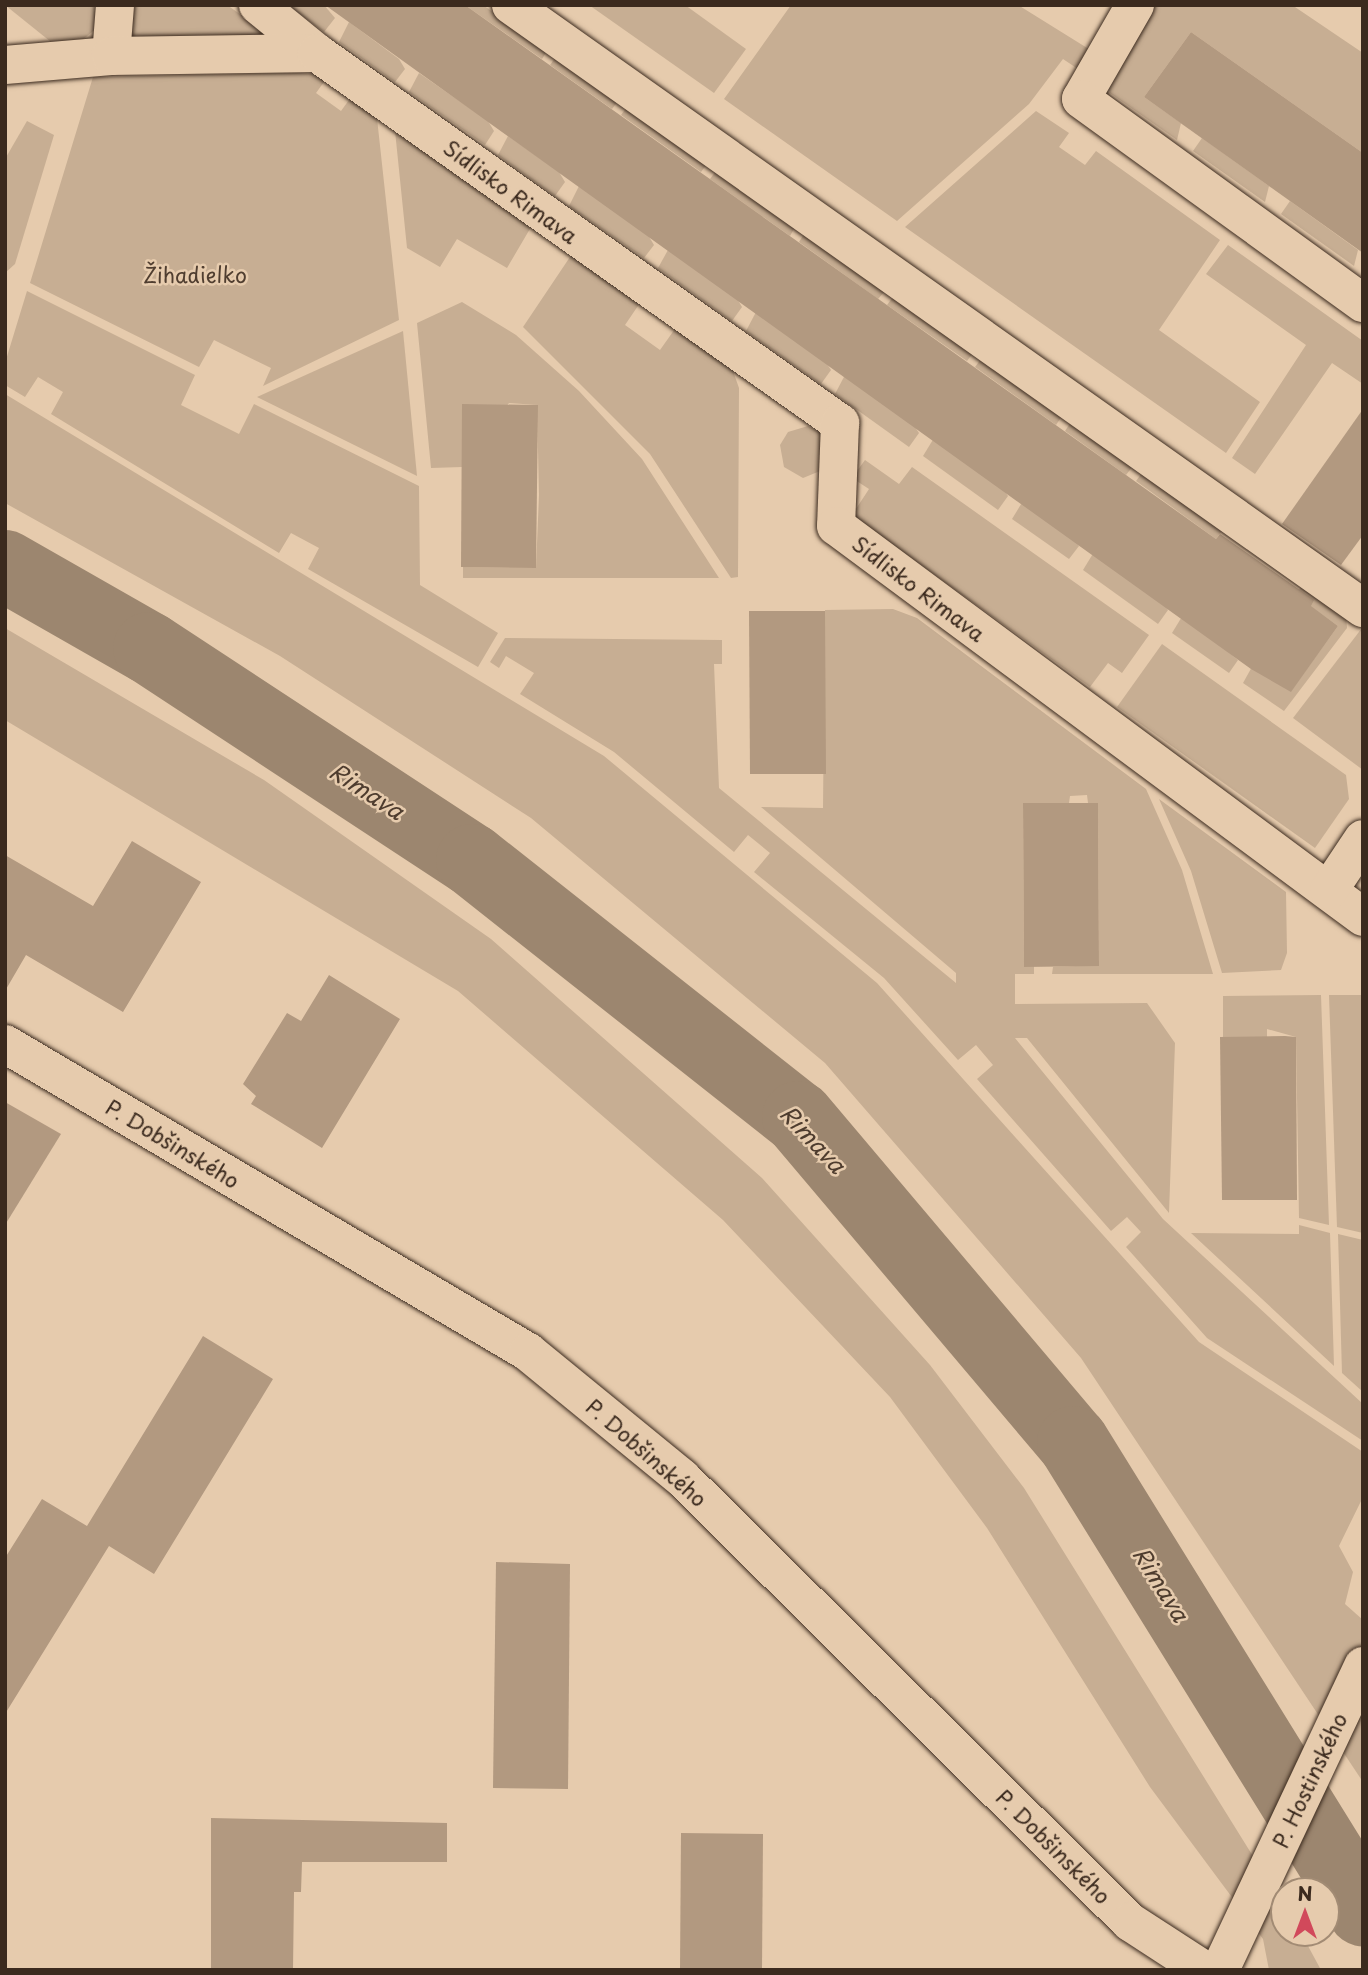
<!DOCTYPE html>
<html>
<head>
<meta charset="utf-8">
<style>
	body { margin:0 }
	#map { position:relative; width:1368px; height:1975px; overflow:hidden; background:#e6cbad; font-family:"Playpen Sans",sans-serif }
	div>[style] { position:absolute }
	.green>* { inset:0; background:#c7ae93 }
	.river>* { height:72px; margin:-36px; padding:0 36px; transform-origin:36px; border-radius:36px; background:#9c866f }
	.building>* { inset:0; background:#b29980 }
	.roads { filter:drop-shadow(0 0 2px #3b2a1e) drop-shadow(0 0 2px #3b2a1e) }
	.minor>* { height:38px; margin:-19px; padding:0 19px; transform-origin:19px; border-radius:19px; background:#e6cbad }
	.tertiary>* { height:38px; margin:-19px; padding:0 19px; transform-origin:19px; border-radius:19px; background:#e6cbad }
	span { translate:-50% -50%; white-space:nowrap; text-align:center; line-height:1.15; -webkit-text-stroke:5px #e6cbad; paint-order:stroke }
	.street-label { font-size:21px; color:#3b2a1e }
	.park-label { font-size:21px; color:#503e30 }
	.water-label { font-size:23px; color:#4e3c2e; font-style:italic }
	.frame { position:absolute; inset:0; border:7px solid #3b2a1e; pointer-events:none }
	.north { position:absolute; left:1270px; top:1877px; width:70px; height:70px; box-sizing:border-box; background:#e6cbad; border:2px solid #a28b74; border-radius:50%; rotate:0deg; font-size:19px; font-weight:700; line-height:28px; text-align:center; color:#3b2a1e }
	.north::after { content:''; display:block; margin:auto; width:24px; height:32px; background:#d1495b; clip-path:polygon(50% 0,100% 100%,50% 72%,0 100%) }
</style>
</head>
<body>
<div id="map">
	<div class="green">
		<i style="clip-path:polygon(5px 5px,94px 5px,97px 28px,81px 41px,56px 46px)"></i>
		<i style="clip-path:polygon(135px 5px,227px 5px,270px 35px,130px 38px)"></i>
		<i style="clip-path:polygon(288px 5px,324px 5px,335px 18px,324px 32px)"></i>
		<i style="clip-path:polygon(465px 5px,483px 5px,547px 51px,542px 59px)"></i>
		<i style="clip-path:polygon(589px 5px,685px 5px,746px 49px,714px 93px)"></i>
		<i style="clip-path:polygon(791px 5px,1018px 5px,1092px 51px,1078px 69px,1063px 59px,1029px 104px,897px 221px,724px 99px)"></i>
		<i style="clip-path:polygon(1151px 5px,1292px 5px,1363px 53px,1363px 153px,1191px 32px,1144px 97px,1181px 123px,1177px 140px,1110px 93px,1106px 83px)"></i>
		<i style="clip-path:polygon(349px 22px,399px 59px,405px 69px,395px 82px,339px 42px)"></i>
		<i style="clip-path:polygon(556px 57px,618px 101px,612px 109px,550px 65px)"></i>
		<i style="clip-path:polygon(297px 73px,329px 75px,316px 93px,341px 111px,354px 93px,376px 109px,399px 320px,263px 386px,271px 368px,214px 340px,199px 367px,30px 283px,93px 77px)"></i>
		<i style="clip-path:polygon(419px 73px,488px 121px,494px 131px,485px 145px,409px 92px)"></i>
		<i style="clip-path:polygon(627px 107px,707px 164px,701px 172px,621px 115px)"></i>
		<i style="clip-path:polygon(1036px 111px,1069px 133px,1059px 147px,1085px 165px,1096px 151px,1220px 240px,1159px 330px,1260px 402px,1226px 453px,905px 227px)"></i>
		<i style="clip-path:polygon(27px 121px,54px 135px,15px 264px,5px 273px,5px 159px)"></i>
		<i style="clip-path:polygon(394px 121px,534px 222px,507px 268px,457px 239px,440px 267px,407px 248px)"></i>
		<i style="clip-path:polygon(508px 136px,559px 172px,565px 182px,555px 196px,498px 155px)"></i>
		<i style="clip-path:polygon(1202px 138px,1269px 186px,1265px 202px,1193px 151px)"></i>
		<i style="clip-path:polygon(716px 171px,795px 227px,790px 236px,710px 179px)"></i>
		<i style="clip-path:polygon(579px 186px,648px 235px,654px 245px,644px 258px,569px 206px)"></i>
		<i style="clip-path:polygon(1290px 201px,1358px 250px,1354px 266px,1281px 214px)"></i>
		<i style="clip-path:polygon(804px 234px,885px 291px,878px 299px,799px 242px)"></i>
		<i style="clip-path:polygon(1228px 245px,1363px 341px,1363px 384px,1332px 363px,1255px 474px,1232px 458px,1306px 345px,1206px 274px)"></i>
		<i style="clip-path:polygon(668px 250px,736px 297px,742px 307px,732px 321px,658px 268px)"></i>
		<i style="clip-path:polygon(574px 251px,642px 300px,625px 325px,660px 350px,677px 326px,733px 371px,739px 388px,738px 577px,731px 578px,650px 454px,523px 327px)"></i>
		<i style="clip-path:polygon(27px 291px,195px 375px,181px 405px,239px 434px,254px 404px,419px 486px,420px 585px,498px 633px,478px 667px,308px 569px,319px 548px,291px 533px,279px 553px,51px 414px,63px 392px,38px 377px,25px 397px,5px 385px,5px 363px)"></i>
		<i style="clip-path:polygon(893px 297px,973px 353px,967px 361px,887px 305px)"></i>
		<i style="clip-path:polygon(462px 302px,516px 335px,579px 391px,642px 459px,719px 578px,463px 578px,463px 567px,536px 568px,539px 495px,537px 405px,509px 403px,462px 467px,431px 468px,417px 323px)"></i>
		<i style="clip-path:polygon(756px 312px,825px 361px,831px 370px,821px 384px,746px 331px)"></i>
		<i style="clip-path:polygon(403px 331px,417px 476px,257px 397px)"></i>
		<i style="clip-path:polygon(981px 359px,1062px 416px,1056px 425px,975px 367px)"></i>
		<i style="clip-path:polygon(845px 375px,913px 424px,919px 433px,909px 447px,835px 394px)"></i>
		<i style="clip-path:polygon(5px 394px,604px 756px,877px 983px,1199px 1342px,1363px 1452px,1363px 1497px,1339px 1546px,1353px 1572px,1345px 1604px,1363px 1620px,1363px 1782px,1081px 1358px,825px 1063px,531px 818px,280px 656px,5px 503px)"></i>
		<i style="clip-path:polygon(1071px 422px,1133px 466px,1126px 475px,1065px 431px)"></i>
		<i style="clip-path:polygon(808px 426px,828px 437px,825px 469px,803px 478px,784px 467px,780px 445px,788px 432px)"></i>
		<i style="clip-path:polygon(934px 438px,1002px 487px,1008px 496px,998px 510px,923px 456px)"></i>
		<i style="clip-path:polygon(865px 460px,899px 484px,912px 467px,1149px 635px,1122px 673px,1108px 663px,1090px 687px,852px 515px,869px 489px,852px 478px)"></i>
		<i style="clip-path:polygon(1142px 473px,1222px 531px,1216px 539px,1136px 481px)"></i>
		<i style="clip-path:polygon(1023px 501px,1073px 537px,1079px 546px,1069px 559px,1012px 519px)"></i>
		<i style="clip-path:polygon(1094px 552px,1162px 601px,1168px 610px,1158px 624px,1083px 570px)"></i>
		<i style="clip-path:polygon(1301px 587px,1346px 616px,1347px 628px,1284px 711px,1243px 683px,1253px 665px,1291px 691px,1338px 626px,1295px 595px)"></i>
		<i style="clip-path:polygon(893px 609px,917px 618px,1146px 789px,1182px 870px,1213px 974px,1052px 974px,1053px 967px,1099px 965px,1098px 804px,1088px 803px,1087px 795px,1070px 796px,1069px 803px,1023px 804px,1024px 967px,1034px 966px,1034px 974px,1015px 974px,1015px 1004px,1147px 1003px,1175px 1043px,1169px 1213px,1027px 1038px,1015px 1038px,1163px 1219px,1363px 1404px,1363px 1441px,1207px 1338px,1126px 1247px,1141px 1232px,1127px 1217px,1111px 1231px,977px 1079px,993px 1065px,976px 1045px,958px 1060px,884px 978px,754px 872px,770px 853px,748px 835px,734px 852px,614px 752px,520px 694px,534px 673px,506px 656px,499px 668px,490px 662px,505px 638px,722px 640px,722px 664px,714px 664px,719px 788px,956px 983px,956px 973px,761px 807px,823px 808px,825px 610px)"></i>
		<i style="clip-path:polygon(1183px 615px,1238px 660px,1229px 673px,1172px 633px)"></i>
		<i style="clip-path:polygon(5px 628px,264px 780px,491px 939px,762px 1178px,930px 1365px,1024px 1488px,1284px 1906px,1284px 1933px,1301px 1933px,1321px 1970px,1269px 1970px,1263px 1939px,1150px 1787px,987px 1528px,890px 1397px,723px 1220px,458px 991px,5px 720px)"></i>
		<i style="clip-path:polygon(1362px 628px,1363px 628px,1363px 770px,1293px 718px)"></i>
		<i style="clip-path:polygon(1162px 644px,1346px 775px,1349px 799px,1315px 848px,1117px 707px)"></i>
		<i style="clip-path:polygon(1159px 799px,1286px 892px,1287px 953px,1281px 970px,1222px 973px,1191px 871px)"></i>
		<i style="clip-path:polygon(1321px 995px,1329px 1225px,1299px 1218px,1296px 1037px,1267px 1029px,1267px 1037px,1223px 1037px,1223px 996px)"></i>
		<i style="clip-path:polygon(1329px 995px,1363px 995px,1363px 1233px,1337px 1227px)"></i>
		<i style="clip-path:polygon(1299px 1225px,1330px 1233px,1334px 1366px,1191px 1233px,1299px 1234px)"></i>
		<i style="clip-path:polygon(1338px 1234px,1363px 1240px,1363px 1392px,1342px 1373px)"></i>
	</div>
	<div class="river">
		<i style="left:5px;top:566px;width:166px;rotate:29.7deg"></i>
		<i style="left:149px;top:648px;width:386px;rotate:33.3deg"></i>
		<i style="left:472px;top:860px;width:415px;rotate:38.3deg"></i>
		<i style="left:798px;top:1117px;width:426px;rotate:49.8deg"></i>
		<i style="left:1073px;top:1442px;width:551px;rotate:58.22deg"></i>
	</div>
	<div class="building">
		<i style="clip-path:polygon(325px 5px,465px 5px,1216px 539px,1220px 534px,1314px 600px,1311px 606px,1338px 626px,1291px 692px,1251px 669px)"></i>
		<i style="clip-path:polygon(1191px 32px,1363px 153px,1363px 253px,1144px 97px)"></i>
		<i style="clip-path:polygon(462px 404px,538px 405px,536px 568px,461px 567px)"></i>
		<i style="clip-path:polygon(1363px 409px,1363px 535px,1341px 565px,1282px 524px)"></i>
		<i style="clip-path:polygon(749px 611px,825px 611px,826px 774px,750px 774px)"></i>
		<i style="clip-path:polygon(1023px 803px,1098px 803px,1099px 966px,1024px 967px)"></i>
		<i style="clip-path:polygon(132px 841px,201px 882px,123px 1012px,26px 955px,5px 991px,5px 855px,93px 906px)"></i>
		<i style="clip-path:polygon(329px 975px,400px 1019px,322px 1148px,251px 1104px,256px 1096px,243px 1084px,287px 1013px,301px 1021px)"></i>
		<i style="clip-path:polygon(1285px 1036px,1296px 1037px,1297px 1200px,1222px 1200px,1220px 1037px)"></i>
		<i style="clip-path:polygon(5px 1102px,61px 1134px,5px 1225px)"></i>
		<i style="clip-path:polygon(203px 1336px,273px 1379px,154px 1574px,109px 1546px,5px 1714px,5px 1558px,42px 1499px,87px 1526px)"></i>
		<i style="clip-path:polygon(496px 1562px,570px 1564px,568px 1789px,493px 1788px)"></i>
		<i style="clip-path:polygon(211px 1818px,447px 1823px,447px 1862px,302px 1862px,301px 1892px,294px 1892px,293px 1970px,211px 1970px)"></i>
		<i style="clip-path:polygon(681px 1833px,763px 1834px,762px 1970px,680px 1970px)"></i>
	</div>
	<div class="roads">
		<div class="minor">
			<i style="left:258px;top:5px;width:76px;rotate:39.1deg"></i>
			<i style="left:511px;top:5px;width:1044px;rotate:35.29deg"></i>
			<i style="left:1135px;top:5px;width:108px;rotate:119.9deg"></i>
			<i style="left:1081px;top:99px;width:348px;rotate:35.9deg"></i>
			<i style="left:111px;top:56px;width:51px;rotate:-85.5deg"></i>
			<i style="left:5px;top:65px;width:106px;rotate:-4.9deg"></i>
			<i style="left:111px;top:56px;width:206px;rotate:-0.8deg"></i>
			<i style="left:317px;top:53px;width:641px;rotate:35.28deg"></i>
			<i style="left:840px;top:423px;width:103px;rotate:92.2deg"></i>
			<i style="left:836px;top:526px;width:656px;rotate:36.57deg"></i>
			<i style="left:1329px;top:890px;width:61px;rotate:-56.3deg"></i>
			<i style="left:5px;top:1044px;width:607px;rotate:30.49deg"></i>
			<i style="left:528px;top:1352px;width:199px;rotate:39.3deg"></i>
			<i style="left:682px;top:1478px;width:631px;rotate:44.74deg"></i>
			<i style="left:1130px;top:1922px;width:88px;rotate:33deg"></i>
		</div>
		<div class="tertiary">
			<i style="left:1220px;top:1970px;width:336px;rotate:-64.8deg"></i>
		</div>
	</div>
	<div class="street-label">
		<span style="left:511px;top:191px;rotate:36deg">Sídlisko Rimava</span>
		<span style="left:919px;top:588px;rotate:37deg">Sídlisko Rimava</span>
		<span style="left:173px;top:1143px;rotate:31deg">P. Dobšinského</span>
		<span style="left:647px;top:1452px;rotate:41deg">P. Dobšinského</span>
		<span style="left:1309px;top:1780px;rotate:-65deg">P. Hostinského</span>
		<span style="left:1054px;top:1846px;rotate:45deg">P. Dobšinského</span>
	</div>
	<div class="park-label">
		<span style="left:195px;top:274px">Žihadielko</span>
	</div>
	<div class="water-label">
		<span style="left:367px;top:791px;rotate:33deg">Rimava</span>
		<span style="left:813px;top:1139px;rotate:47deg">Rimava</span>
		<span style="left:1161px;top:1584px;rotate:58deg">Rimava</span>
	</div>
	<div class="frame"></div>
	<div class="north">N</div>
</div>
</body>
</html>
